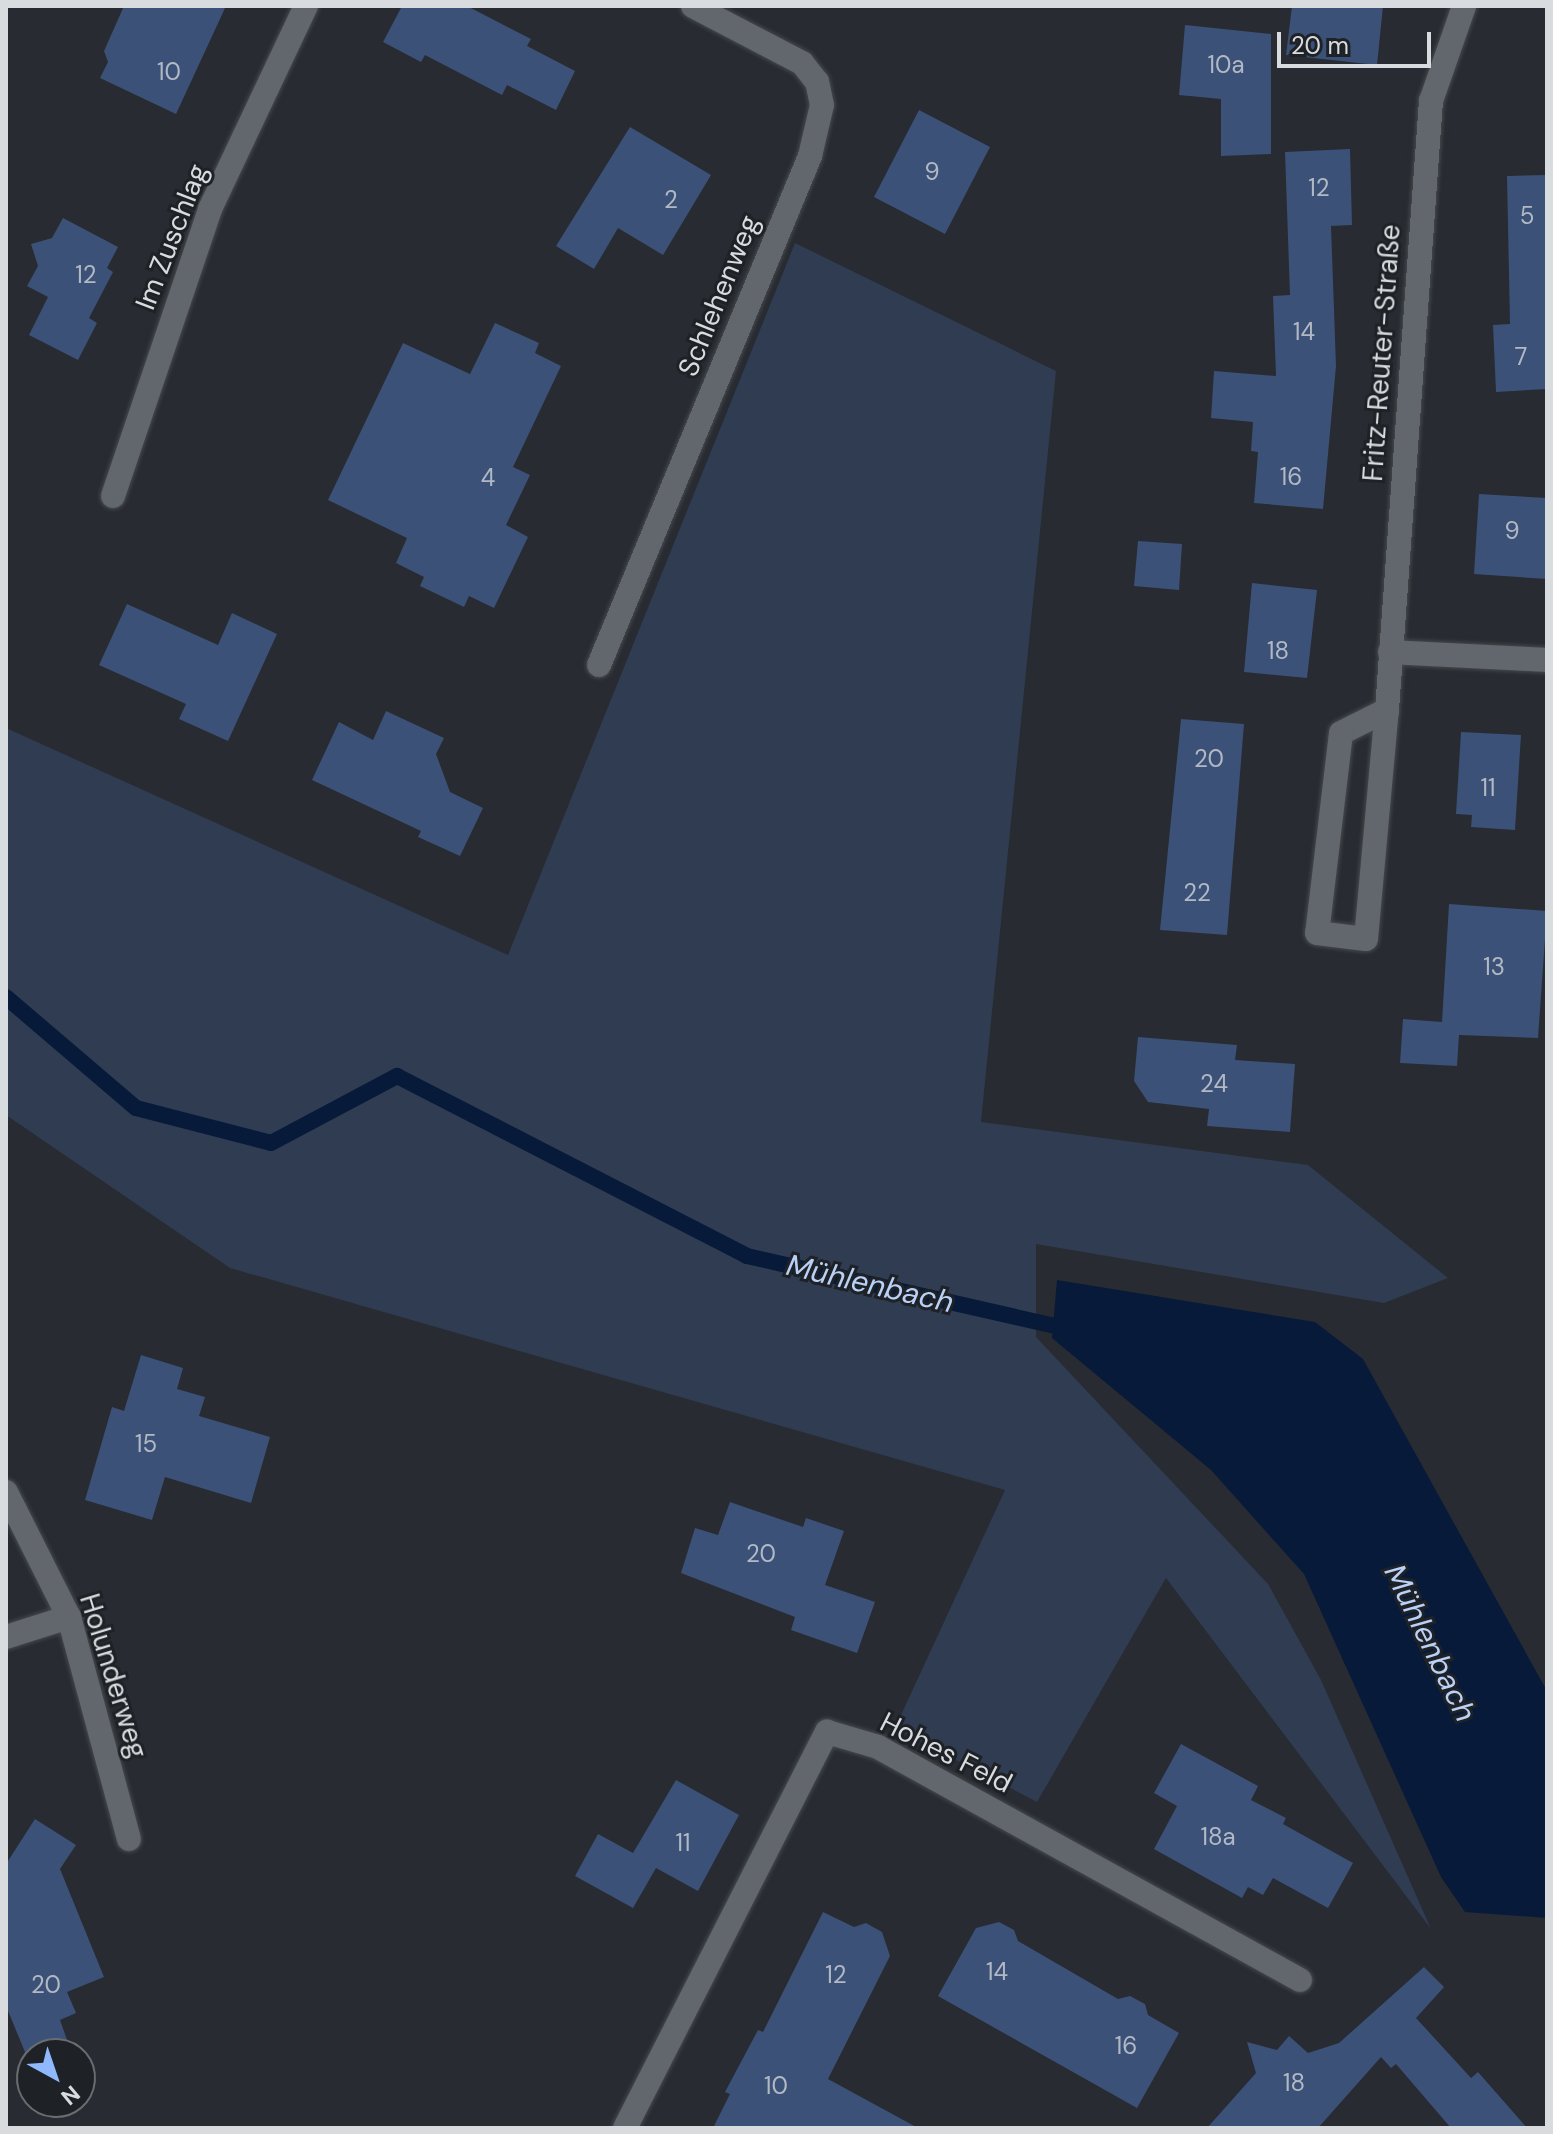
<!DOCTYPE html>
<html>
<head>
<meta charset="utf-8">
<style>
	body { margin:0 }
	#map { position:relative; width:1553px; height:2134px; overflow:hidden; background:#282b31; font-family:"DM Sans",sans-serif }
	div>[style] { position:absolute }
	.green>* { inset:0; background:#2f3c51 }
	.water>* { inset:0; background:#071a3a }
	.stream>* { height:16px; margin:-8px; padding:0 8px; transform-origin:8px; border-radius:8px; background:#071a3a }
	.building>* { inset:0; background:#3b5177 }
	.roads { filter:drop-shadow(0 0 2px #45484c) drop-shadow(0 0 2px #45484c) }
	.minor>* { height:24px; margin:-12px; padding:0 12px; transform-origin:12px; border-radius:12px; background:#62666d }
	span { translate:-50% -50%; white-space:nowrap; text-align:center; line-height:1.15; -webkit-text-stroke:6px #1e2227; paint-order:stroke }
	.number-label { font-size:24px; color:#b2b9c5 }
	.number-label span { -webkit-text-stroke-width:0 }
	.street-label { font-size:28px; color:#d9dcdf }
	.water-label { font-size:30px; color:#bad1f7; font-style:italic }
	.frame { position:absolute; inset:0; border:8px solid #d9dcdf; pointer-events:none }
	.north { position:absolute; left:16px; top:2038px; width:80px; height:80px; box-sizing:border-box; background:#1e2227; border:2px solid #696c71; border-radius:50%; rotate:140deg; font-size:22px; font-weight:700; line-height:32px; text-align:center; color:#d9dcdf }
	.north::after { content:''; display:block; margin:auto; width:28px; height:36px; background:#8fb8fd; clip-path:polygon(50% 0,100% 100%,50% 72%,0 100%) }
	.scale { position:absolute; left:1277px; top:32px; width:154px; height:36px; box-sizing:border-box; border:4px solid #d9dcdf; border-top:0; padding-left:10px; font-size:24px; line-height:28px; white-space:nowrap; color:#d9dcdf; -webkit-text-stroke:6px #1e2227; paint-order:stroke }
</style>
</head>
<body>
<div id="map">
	<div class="green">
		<i style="clip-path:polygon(795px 243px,1056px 371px,981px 1122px,1308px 1165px,1448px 1278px,1384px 1303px,1036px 1244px,1036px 1337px,1268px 1584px,1321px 1680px,1431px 1929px,1166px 1578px,1037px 1802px,895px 1728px,1005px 1490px,230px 1268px,6px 1115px,6px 728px,508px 955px)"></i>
	</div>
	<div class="water">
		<i style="clip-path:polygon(1057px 1280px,1315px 1322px,1363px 1359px,1547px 1691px,1547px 1918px,1465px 1912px,1441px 1877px,1304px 1574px,1211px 1470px,1052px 1338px)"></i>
	</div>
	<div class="stream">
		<i style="left:6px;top:997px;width:171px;rotate:40.5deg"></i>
		<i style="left:136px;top:1108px;width:139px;rotate:14.5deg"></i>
		<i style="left:271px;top:1143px;width:143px;rotate:-28deg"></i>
		<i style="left:397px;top:1076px;width:394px;rotate:27.2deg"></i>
		<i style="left:747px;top:1256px;width:335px;rotate:12.8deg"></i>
	</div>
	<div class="building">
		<i style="clip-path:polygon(124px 6px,226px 6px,176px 114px,100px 78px,108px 62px,104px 51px)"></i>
		<i style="clip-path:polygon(402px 6px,467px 6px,531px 39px,527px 46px,575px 71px,556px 110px,507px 85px,502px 95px,425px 55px,421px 62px,383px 42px)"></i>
		<i style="clip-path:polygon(1292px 6px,1383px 6px,1377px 65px,1286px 55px)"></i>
		<i style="clip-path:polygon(1185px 25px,1271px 34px,1271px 154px,1221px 156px,1221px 99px,1179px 95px)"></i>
		<i style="clip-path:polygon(919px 110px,990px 147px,945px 234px,874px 197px)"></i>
		<i style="clip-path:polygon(630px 127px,711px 175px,663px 255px,618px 228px,594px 269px,556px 246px)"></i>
		<i style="clip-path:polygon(1350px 149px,1352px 225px,1331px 226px,1336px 366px,1323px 509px,1254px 503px,1258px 452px,1251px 451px,1253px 422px,1211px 418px,1214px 371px,1276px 376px,1273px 296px,1290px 295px,1285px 152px)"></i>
		<i style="clip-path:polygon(1547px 175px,1547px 389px,1496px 392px,1493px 325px,1510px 324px,1507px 176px)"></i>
		<i style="clip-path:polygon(63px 218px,118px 247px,107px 268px,113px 272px,89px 318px,97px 323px,78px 360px,29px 335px,48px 297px,27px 286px,38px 266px,31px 244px,52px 238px)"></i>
		<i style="clip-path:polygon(495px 323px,539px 343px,535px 353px,561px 366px,513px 467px,530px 475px,506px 525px,528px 537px,494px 608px,469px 596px,464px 607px,420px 586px,424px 577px,396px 563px,407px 538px,328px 500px,403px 343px,470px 374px)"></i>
		<i style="clip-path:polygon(1479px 494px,1547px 498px,1547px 579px,1474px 574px)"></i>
		<i style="clip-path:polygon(1138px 541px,1182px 544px,1179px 590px,1134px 586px)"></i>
		<i style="clip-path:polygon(1252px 583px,1317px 590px,1307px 678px,1244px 672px)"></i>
		<i style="clip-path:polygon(127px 604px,218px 645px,232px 613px,277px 634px,228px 741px,179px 719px,186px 704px,99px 665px)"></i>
		<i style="clip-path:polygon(386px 711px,444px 738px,436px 754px,450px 792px,483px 808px,460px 856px,418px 837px,421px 831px,312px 780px,339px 722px,373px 740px)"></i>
		<i style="clip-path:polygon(1181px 719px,1244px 724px,1227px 935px,1160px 930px)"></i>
		<i style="clip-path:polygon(1461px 732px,1521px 735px,1515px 830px,1471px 827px,1472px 815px,1456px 814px)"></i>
		<i style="clip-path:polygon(1449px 904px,1547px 911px,1538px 1038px,1459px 1035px,1457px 1066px,1400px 1063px,1403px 1019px,1442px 1022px)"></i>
		<i style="clip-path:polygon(1138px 1037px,1237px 1045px,1235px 1060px,1295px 1064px,1290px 1132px,1207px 1126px,1209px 1109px,1148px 1102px,1134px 1081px)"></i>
		<i style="clip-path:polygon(141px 1355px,183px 1368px,177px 1389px,205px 1397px,199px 1416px,270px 1437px,251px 1503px,165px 1477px,152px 1520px,85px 1500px,112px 1407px,124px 1411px)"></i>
		<i style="clip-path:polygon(730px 1502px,803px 1527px,806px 1518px,844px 1531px,825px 1585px,875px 1602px,857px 1653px,791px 1630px,795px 1617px,681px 1573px,695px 1528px,718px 1535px)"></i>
		<i style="clip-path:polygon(1181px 1744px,1258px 1786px,1251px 1800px,1286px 1818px,1283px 1824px,1353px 1863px,1328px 1908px,1273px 1878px,1263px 1895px,1248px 1887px,1242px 1898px,1154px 1849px,1177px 1806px,1154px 1793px)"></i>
		<i style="clip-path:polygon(676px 1780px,739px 1815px,698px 1891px,656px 1868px,633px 1908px,575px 1876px,598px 1834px,633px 1853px)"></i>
		<i style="clip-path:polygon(35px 1819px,76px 1845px,60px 1869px,104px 1977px,67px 1992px,76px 2013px,60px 2020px,72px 2054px,32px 2054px,32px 2069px,6px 2006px,6px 1864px)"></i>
		<i style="clip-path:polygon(823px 1912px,854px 1927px,866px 1923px,882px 1932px,890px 1956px,828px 2079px,918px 2128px,713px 2128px,730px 2094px,725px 2092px,758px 2030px,763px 2032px)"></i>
		<i style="clip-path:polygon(999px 1922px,1014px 1930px,1018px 1941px,1118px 1999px,1130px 1996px,1145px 2004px,1148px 2015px,1179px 2033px,1137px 2108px,938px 1996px,976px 1928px)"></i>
		<i style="clip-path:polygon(1424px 1967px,1444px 1987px,1416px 2018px,1471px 2078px,1478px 2072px,1527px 2128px,1451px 2128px,1396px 2064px,1391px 2068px,1381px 2057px,1318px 2128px,1207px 2128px,1256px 2073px,1247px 2042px,1277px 2050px,1289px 2036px,1308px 2053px,1339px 2043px)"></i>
	</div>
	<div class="roads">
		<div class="minor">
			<i style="left:113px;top:496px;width:303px;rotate:-71.3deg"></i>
			<i style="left:210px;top:209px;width:225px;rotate:-64.7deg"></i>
			<i style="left:1390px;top:652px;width:157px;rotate:2.9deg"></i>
			<i style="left:599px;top:665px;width:551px;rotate:-67.48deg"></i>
			<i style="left:810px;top:156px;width:52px;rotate:-76.8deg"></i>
			<i style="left:822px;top:105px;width:24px;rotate:-102deg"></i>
			<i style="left:817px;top:82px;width:24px;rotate:-128deg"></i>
			<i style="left:802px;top:63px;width:123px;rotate:-152.4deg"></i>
			<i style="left:1387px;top:710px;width:51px;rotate:153.4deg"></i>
			<i style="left:1341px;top:733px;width:201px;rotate:96.8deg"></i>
			<i style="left:1317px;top:933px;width:49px;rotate:7deg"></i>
			<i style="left:1366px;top:939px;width:230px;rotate:-84.8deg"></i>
			<i style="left:1387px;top:710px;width:611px;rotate:-85.87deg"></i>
			<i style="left:1431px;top:101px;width:101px;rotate:-70.8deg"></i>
			<i style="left:6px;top:1492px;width:140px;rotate:63.3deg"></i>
			<i style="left:69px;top:1617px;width:230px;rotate:74.9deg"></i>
			<i style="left:6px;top:1637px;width:66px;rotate:-17.6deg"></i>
			<i style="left:625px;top:2128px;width:445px;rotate:-63deg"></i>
			<i style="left:827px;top:1732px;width:53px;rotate:16.4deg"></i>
			<i style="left:878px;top:1747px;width:482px;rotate:28.9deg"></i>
		</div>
	</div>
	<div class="number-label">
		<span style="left:1226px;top:65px">10a</span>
		<span style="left:169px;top:72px">10</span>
		<span style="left:932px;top:172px">9</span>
		<span style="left:1319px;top:188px">12</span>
		<span style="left:671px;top:200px">2</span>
		<span style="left:1527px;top:216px">5</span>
		<span style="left:86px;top:275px">12</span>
		<span style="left:1304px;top:332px">14</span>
		<span style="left:1521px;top:357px">7</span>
		<span style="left:1291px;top:477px">16</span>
		<span style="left:488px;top:478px">4</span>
		<span style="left:1512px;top:531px">9</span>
		<span style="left:1278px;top:651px">18</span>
		<span style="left:1209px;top:759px">20</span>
		<span style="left:1488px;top:788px">11</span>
		<span style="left:1197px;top:893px">22</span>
		<span style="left:1494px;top:967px">13</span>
		<span style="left:1214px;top:1084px">24</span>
		<span style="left:146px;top:1444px">15</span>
		<span style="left:761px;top:1554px">20</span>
		<span style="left:1218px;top:1837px">18a</span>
		<span style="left:683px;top:1843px">11</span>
		<span style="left:997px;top:1972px">14</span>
		<span style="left:836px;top:1975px">12</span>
		<span style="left:46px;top:1985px">20</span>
		<span style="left:1126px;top:2046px">16</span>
		<span style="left:1294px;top:2083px">18</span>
		<span style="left:776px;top:2086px">10</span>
	</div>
	<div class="street-label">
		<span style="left:172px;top:237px;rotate:-69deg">Im Zuschlag</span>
		<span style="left:719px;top:296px;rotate:-68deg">Schlehenweg</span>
		<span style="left:1382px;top:353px;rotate:-86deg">Fritz-Reuter-Straße</span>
		<span style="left:113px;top:1676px;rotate:73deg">Holunderweg</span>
		<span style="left:946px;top:1753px;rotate:27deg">Hohes Feld</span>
	</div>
	<div class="water-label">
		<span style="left:870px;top:1284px;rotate:13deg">Mühlenbach</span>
		<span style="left:1430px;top:1643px;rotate:64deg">Mühlenbach</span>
	</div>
	<div class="frame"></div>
	<div class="north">N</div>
	<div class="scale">20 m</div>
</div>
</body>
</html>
